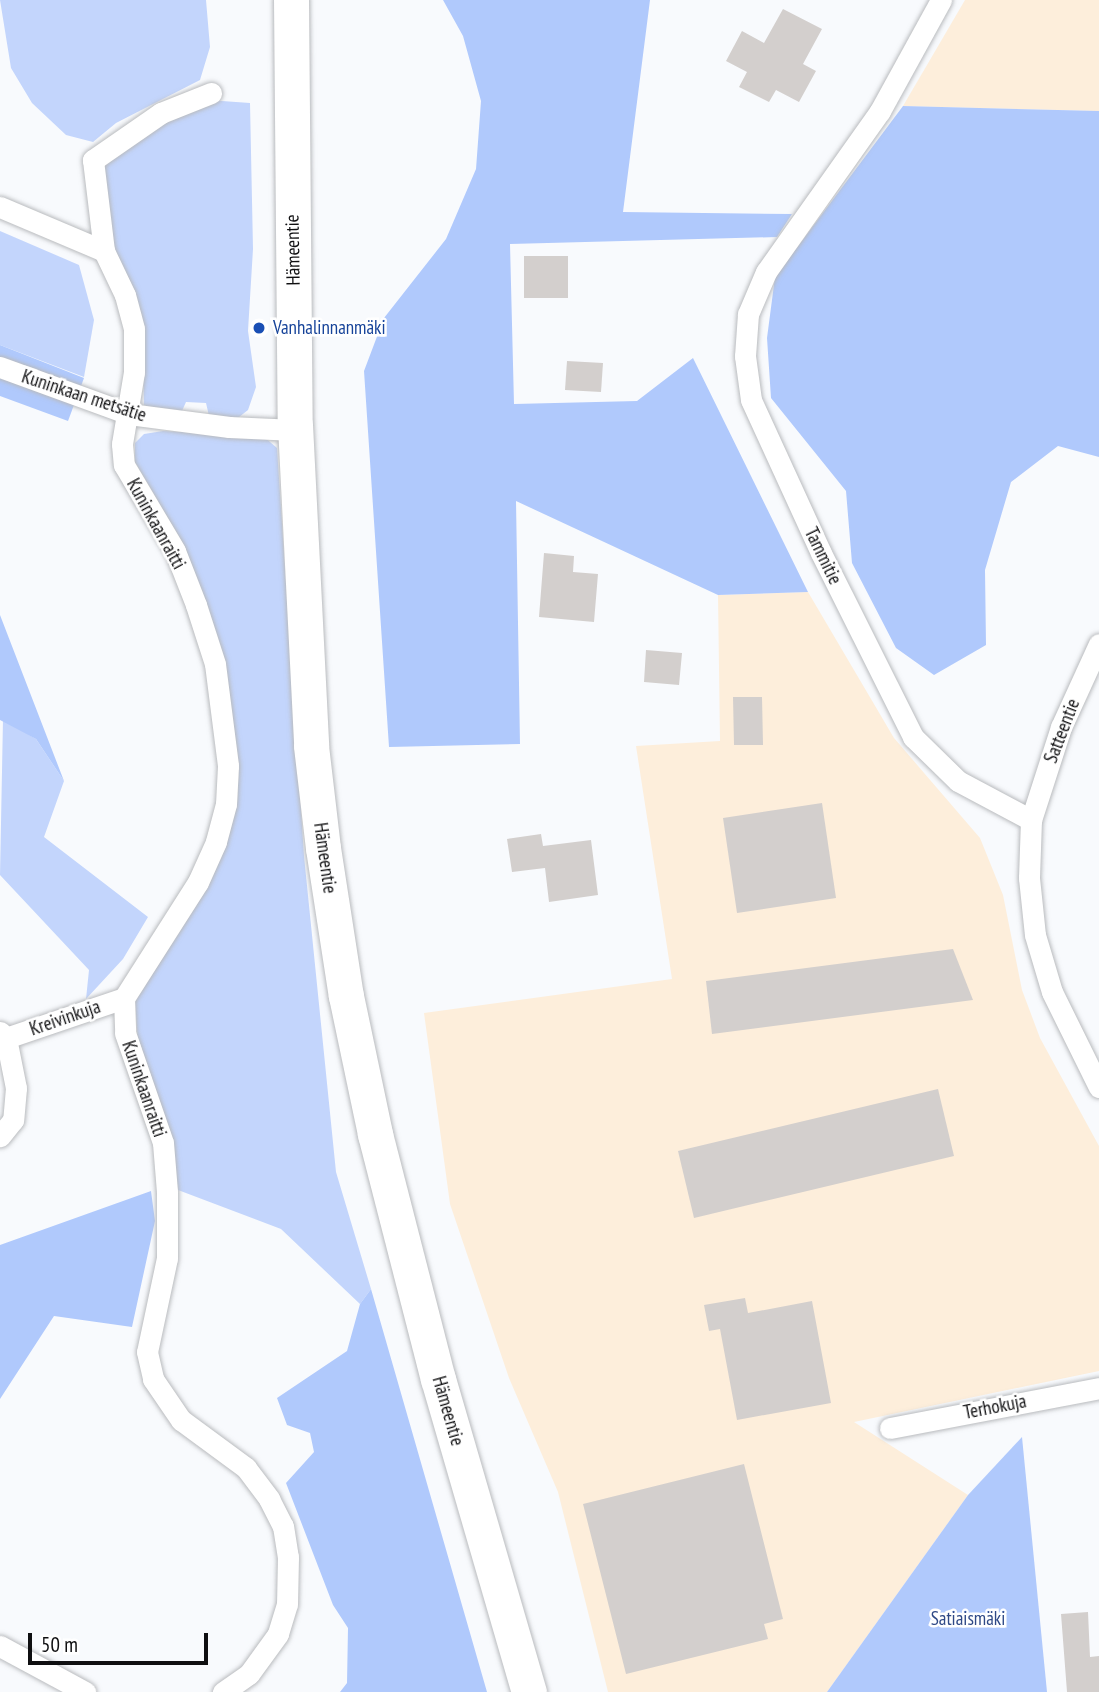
<!DOCTYPE html>
<html>
<head>
<meta charset="utf-8">
<style>
	body { margin:0 }
	#map { position:relative; width:1099px; height:1692px; overflow:hidden; background:#f8fafd; font-family:"PT Sans Narrow",sans-serif }
	div>[style] { position:absolute }
	.industrial>* { inset:0; background:#fdeedb }
	.green>* { inset:0; background:#c3d5fc }
	.forest>* { inset:0; background:#b0c9fc }
	.building>* { inset:0; background:#d3cfcd }
	.roads { filter:drop-shadow(0 0 2px #b9bbbe) drop-shadow(0 0 2px #b9bbbe) }
	.minor>* { height:21px; margin:-10.5px; padding:0 10.5px; transform-origin:10.5px; border-radius:10.5px; background:#fff }
	.trunk>* { height:35px; margin:-17.5px; padding:0 17.5px; transform-origin:17.5px; border-radius:17.5px; background:#fff }
	.dots>* { width:19px; height:19px; translate:-50% -50%; box-sizing:border-box; border:4px solid #fff; border-radius:50% }
	span { translate:-50% -50%; white-space:nowrap; text-align:center; line-height:1.15; -webkit-text-stroke:5px #fff; paint-order:stroke }
	.street-label { font-size:19px; color:#0f0f11 }
	.transit-label { font-size:19px; color:#164399 }
	.left { translate:0 -50%; text-align:left }
	.park-label { font-size:19px; color:#2f4986 }
	.scale { position:absolute; left:28px; top:1633px; width:180px; height:32px; box-sizing:border-box; border:4px solid #0f0f11; border-top:0; padding-left:9px; font-size:21px; line-height:24px; white-space:nowrap; color:#0f0f11; -webkit-text-stroke:5px #fff; paint-order:stroke }
</style>
</head>
<body>
<div id="map">
	<div class="industrial">
		<i style="clip-path:polygon(965px 0,1099px 0,1099px 111px,903px 106px)"></i>
		<i style="clip-path:polygon(808px 592px,894px 738px,980px 838px,1003px 895px,1022px 990px,1040px 1038px,1099px 1146px,1099px 1371px,854px 1422px,968px 1495px,827px 1692px,608px 1692px,558px 1492px,509px 1378px,450px 1204px,424px 1013px,672px 979px,636px 746px,720px 741px,718px 595px)"></i>
	</div>
	<div class="green">
		<i style="clip-path:polygon(0 0,206px 0,210px 47px,200px 80px,116px 123px,93px 142px,66px 135px,32px 103px,11px 68px)"></i>
		<i style="clip-path:polygon(208px 100px,250px 103px,253px 249px,248px 331px,256px 387px,248px 410px,234px 421px,209px 416px,206px 403px,186px 402px,182px 411px,166px 414px,144px 405px,142px 315px,110px 251px,104px 167px,138px 138px)"></i>
		<i style="clip-path:polygon(0 231px,79px 265px,94px 320px,84px 377px,0 345px)"></i>
		<i style="clip-path:polygon(163px 431px,263px 436px,277px 448px,304px 856px,336px 1172px,371px 1289px,360px 1304px,281px 1229px,178px 1190px,162px 1108px,138px 1042px,135px 1001px,208px 887px,226px 846px,237px 805px,239px 766px,225px 662px,185px 547px,135px 462px,135px 443px,144px 434px)"></i>
		<i style="clip-path:polygon(3px 719px,36px 739px,64px 781px,44px 837px,148px 917px,123px 959px,86px 999px,89px 970px,0 875px)"></i>
	</div>
	<div class="forest">
		<i style="clip-path:polygon(443px 0,650px 0,623px 212px,792px 214px,777px 237px,510px 244px,514px 404px,637px 401px,693px 358px,808px 592px,718px 595px,516px 501px,520px 744px,389px 747px,364px 371px,384px 318px,446px 239px,476px 169px,481px 101px,463px 36px)"></i>
		<i style="clip-path:polygon(903px 106px,1099px 111px,1099px 457px,1058px 446px,1011px 482px,985px 570px,986px 645px,934px 675px,896px 648px,852px 563px,846px 491px,771px 398px,767px 338px,775px 277px)"></i>
		<i style="clip-path:polygon(0 345px,84px 378px,68px 421px,0 396px)"></i>
		<i style="clip-path:polygon(0 615px,64px 781px,36px 739px,0 720px)"></i>
		<i style="clip-path:polygon(151px 1191px,155px 1221px,132px 1327px,54px 1316px,0 1399px,0 1245px)"></i>
		<i style="clip-path:polygon(371px 1289px,487px 1692px,340px 1692px,347px 1683px,348px 1628px,333px 1605px,286px 1483px,314px 1452px,310px 1433px,287px 1425px,277px 1398px,347px 1351px,360px 1304px)"></i>
		<i style="clip-path:polygon(1022px 1437px,1047px 1692px,827px 1692px,968px 1495px)"></i>
	</div>
	<div class="building">
		<i style="clip-path:polygon(783px 9px,822px 29px,803px 64px,816px 71px,799px 102px,776px 90px,769px 102px,739px 87px,747px 72px,726px 61px,742px 31px,764px 43px)"></i>
		<i style="clip-path:polygon(524px 256px,568px 256px,568px 298px,524px 298px)"></i>
		<i style="clip-path:polygon(567px 361px,603px 363px,601px 392px,565px 390px)"></i>
		<i style="clip-path:polygon(544px 553px,574px 556px,573px 572px,598px 574px,594px 622px,539px 617px)"></i>
		<i style="clip-path:polygon(646px 650px,682px 653px,679px 685px,644px 682px)"></i>
		<i style="clip-path:polygon(733px 697px,762px 697px,763px 745px,734px 745px)"></i>
		<i style="clip-path:polygon(822px 803px,836px 898px,737px 913px,723px 818px)"></i>
		<i style="clip-path:polygon(541px 834px,543px 846px,591px 840px,598px 895px,549px 902px,545px 868px,512px 872px,507px 839px)"></i>
		<i style="clip-path:polygon(953px 949px,973px 1000px,712px 1034px,706px 981px)"></i>
		<i style="clip-path:polygon(938px 1089px,954px 1156px,694px 1218px,678px 1151px)"></i>
		<i style="clip-path:polygon(745px 1298px,748px 1313px,812px 1301px,831px 1403px,737px 1420px,720px 1329px,709px 1331px,704px 1305px)"></i>
		<i style="clip-path:polygon(744px 1464px,783px 1619px,764px 1624px,768px 1639px,626px 1674px,583px 1504px)"></i>
		<i style="clip-path:polygon(1088px 1612px,1090px 1657px,1099px 1656px,1099px 1692px,1067px 1692px,1061px 1614px)"></i>
	</div>
	<div class="roads">
		<div class="minor">
			<i style="left:941px;top:0;width:127px;rotate:118.8deg"></i>
			<i style="left:880px;top:111px;width:197px;rotate:125.3deg"></i>
			<i style="left:766px;top:272px;width:46px;rotate:113.2deg"></i>
			<i style="left:748px;top:314px;width:42px;rotate:94.1deg"></i>
			<i style="left:745px;top:356px;width:44px;rotate:82.2deg"></i>
			<i style="left:751px;top:400px;width:168px;rotate:65.4deg"></i>
			<i style="left:821px;top:553px;width:206px;rotate:63.4deg"></i>
			<i style="left:913px;top:737px;width:63px;rotate:44.4deg"></i>
			<i style="left:958px;top:781px;width:83px;rotate:28.1deg"></i>
			<i style="left:1031px;top:820px;width:58px;rotate:92deg"></i>
			<i style="left:1029px;top:878px;width:57px;rotate:84deg"></i>
			<i style="left:1035px;top:935px;width:59px;rotate:73.4deg"></i>
			<i style="left:1052px;top:992px;width:106px;rotate:63.7deg"></i>
			<i style="left:211px;top:93px;width:54px;rotate:158.2deg"></i>
			<i style="left:161px;top:113px;width:83px;rotate:145.3deg"></i>
			<i style="left:93px;top:160px;width:92px;rotate:83.1deg"></i>
			<i style="left:104px;top:251px;width:49px;rotate:64.5deg"></i>
			<i style="left:125px;top:295px;width:35px;rotate:75deg"></i>
			<i style="left:134px;top:329px;width:43px;rotate:90deg"></i>
			<i style="left:134px;top:372px;width:73px;rotate:99.5deg"></i>
			<i style="left:122px;top:444px;width:21px;rotate:85deg"></i>
			<i style="left:124px;top:465px;width:100px;rotate:59.3deg"></i>
			<i style="left:175px;top:551px;width:58px;rotate:68.7deg"></i>
			<i style="left:196px;top:605px;width:62px;rotate:72.1deg"></i>
			<i style="left:215px;top:664px;width:103px;rotate:82.7deg"></i>
			<i style="left:228px;top:766px;width:38px;rotate:93deg"></i>
			<i style="left:226px;top:804px;width:39px;rotate:105deg"></i>
			<i style="left:216px;top:842px;width:44px;rotate:114.2deg"></i>
			<i style="left:198px;top:882px;width:138px;rotate:122.5deg"></i>
			<i style="left:124px;top:998px;width:35px;rotate:88deg"></i>
			<i style="left:125px;top:1033px;width:116px;rotate:70.9deg"></i>
			<i style="left:163px;top:1143px;width:49px;rotate:85.3deg"></i>
			<i style="left:167px;top:1192px;width:66px;rotate:90deg"></i>
			<i style="left:167px;top:1258px;width:96px;rotate:102deg"></i>
			<i style="left:147px;top:1352px;width:28px;rotate:77deg"></i>
			<i style="left:153px;top:1379px;width:50px;rotate:55.7deg"></i>
			<i style="left:181px;top:1420px;width:81px;rotate:36.4deg"></i>
			<i style="left:246px;top:1468px;width:39px;rotate:53deg"></i>
			<i style="left:269px;top:1499px;width:30px;rotate:63deg"></i>
			<i style="left:283px;top:1526px;width:31px;rotate:81deg"></i>
			<i style="left:288px;top:1557px;width:47px;rotate:91.2deg"></i>
			<i style="left:287px;top:1604px;width:31px;rotate:107deg"></i>
			<i style="left:278px;top:1634px;width:49px;rotate:125.9deg"></i>
			<i style="left:249px;top:1674px;width:32px;rotate:145deg"></i>
			<i style="left:0;top:207px;width:113px;rotate:22.9deg"></i>
			<i style="left:0;top:367px;width:137px;rotate:20deg"></i>
			<i style="left:129px;top:414px;width:101px;rotate:7.4deg"></i>
			<i style="left:229px;top:427px;width:66px;rotate:2.6deg"></i>
			<i style="left:1031px;top:820px;width:98px;rotate:-72.1deg"></i>
			<i style="left:1061px;top:727px;width:91px;rotate:-65.4deg"></i>
			<i style="left:0;top:1032px;width:8px;rotate:45deg"></i>
			<i style="left:6px;top:1038px;width:51px;rotate:78.7deg"></i>
			<i style="left:16px;top:1088px;width:32px;rotate:95deg"></i>
			<i style="left:13px;top:1120px;width:21px;rotate:129deg"></i>
			<i style="left:6px;top:1038px;width:125px;rotate:-18.7deg"></i>
			<i style="left:890px;top:1428px;width:213px;rotate:-10.8deg"></i>
			<i style="left:0;top:1646px;width:97px;rotate:28.4deg"></i>
		</div>
		<div class="trunk">
			<i style="left:291px;top:0;width:425px;rotate:89.5deg"></i>
			<i style="left:295px;top:425px;width:321px;rotate:87.1deg"></i>
			<i style="left:311px;top:746px;width:103px;rotate:83.3deg"></i>
			<i style="left:323px;top:848px;width:150px;rotate:81.2deg"></i>
			<i style="left:346px;top:996px;width:141px;rotate:78.1deg"></i>
			<i style="left:375px;top:1134px;width:253px;rotate:75.6deg"></i>
			<i style="left:438px;top:1379px;width:326px;rotate:73.8deg"></i>
		</div>
	</div>
	<div class="dots">
		<i style="left:259px;top:328px;background:#1a4fb4"></i>
	</div>
	<div class="street-label">
		<span style="left:293px;top:250px;rotate:-91deg">Hämeentie</span>
		<span style="left:84px;top:396px;rotate:18deg">Kuninkaan metsätie</span>
		<span style="left:156px;top:524px;rotate:61deg">Kuninkaanraitti</span>
		<span style="left:823px;top:556px;rotate:64deg">Tammitie</span>
		<span style="left:1062px;top:731px;rotate:-69deg">Satteentie</span>
		<span style="left:325px;top:858px;rotate:82deg">Hämeentie</span>
		<span style="left:65px;top:1018px;rotate:-19deg">Kreivinkuja</span>
		<span style="left:144px;top:1089px;rotate:71deg">Kuninkaanraitti</span>
		<span style="left:995px;top:1407px;rotate:-11deg">Terhokuja</span>
		<span style="left:448px;top:1411px;rotate:74deg">Hämeentie</span>
	</div>
	<div class="transit-label">
		<span class="left" style="left:273px;top:328px">Vanhalinnanmäki</span>
	</div>
	<div class="park-label">
		<span style="left:968px;top:1619px">Satiaismäki</span>
	</div>
	<div class="scale">50 m</div>
</div>
</body>
</html>
